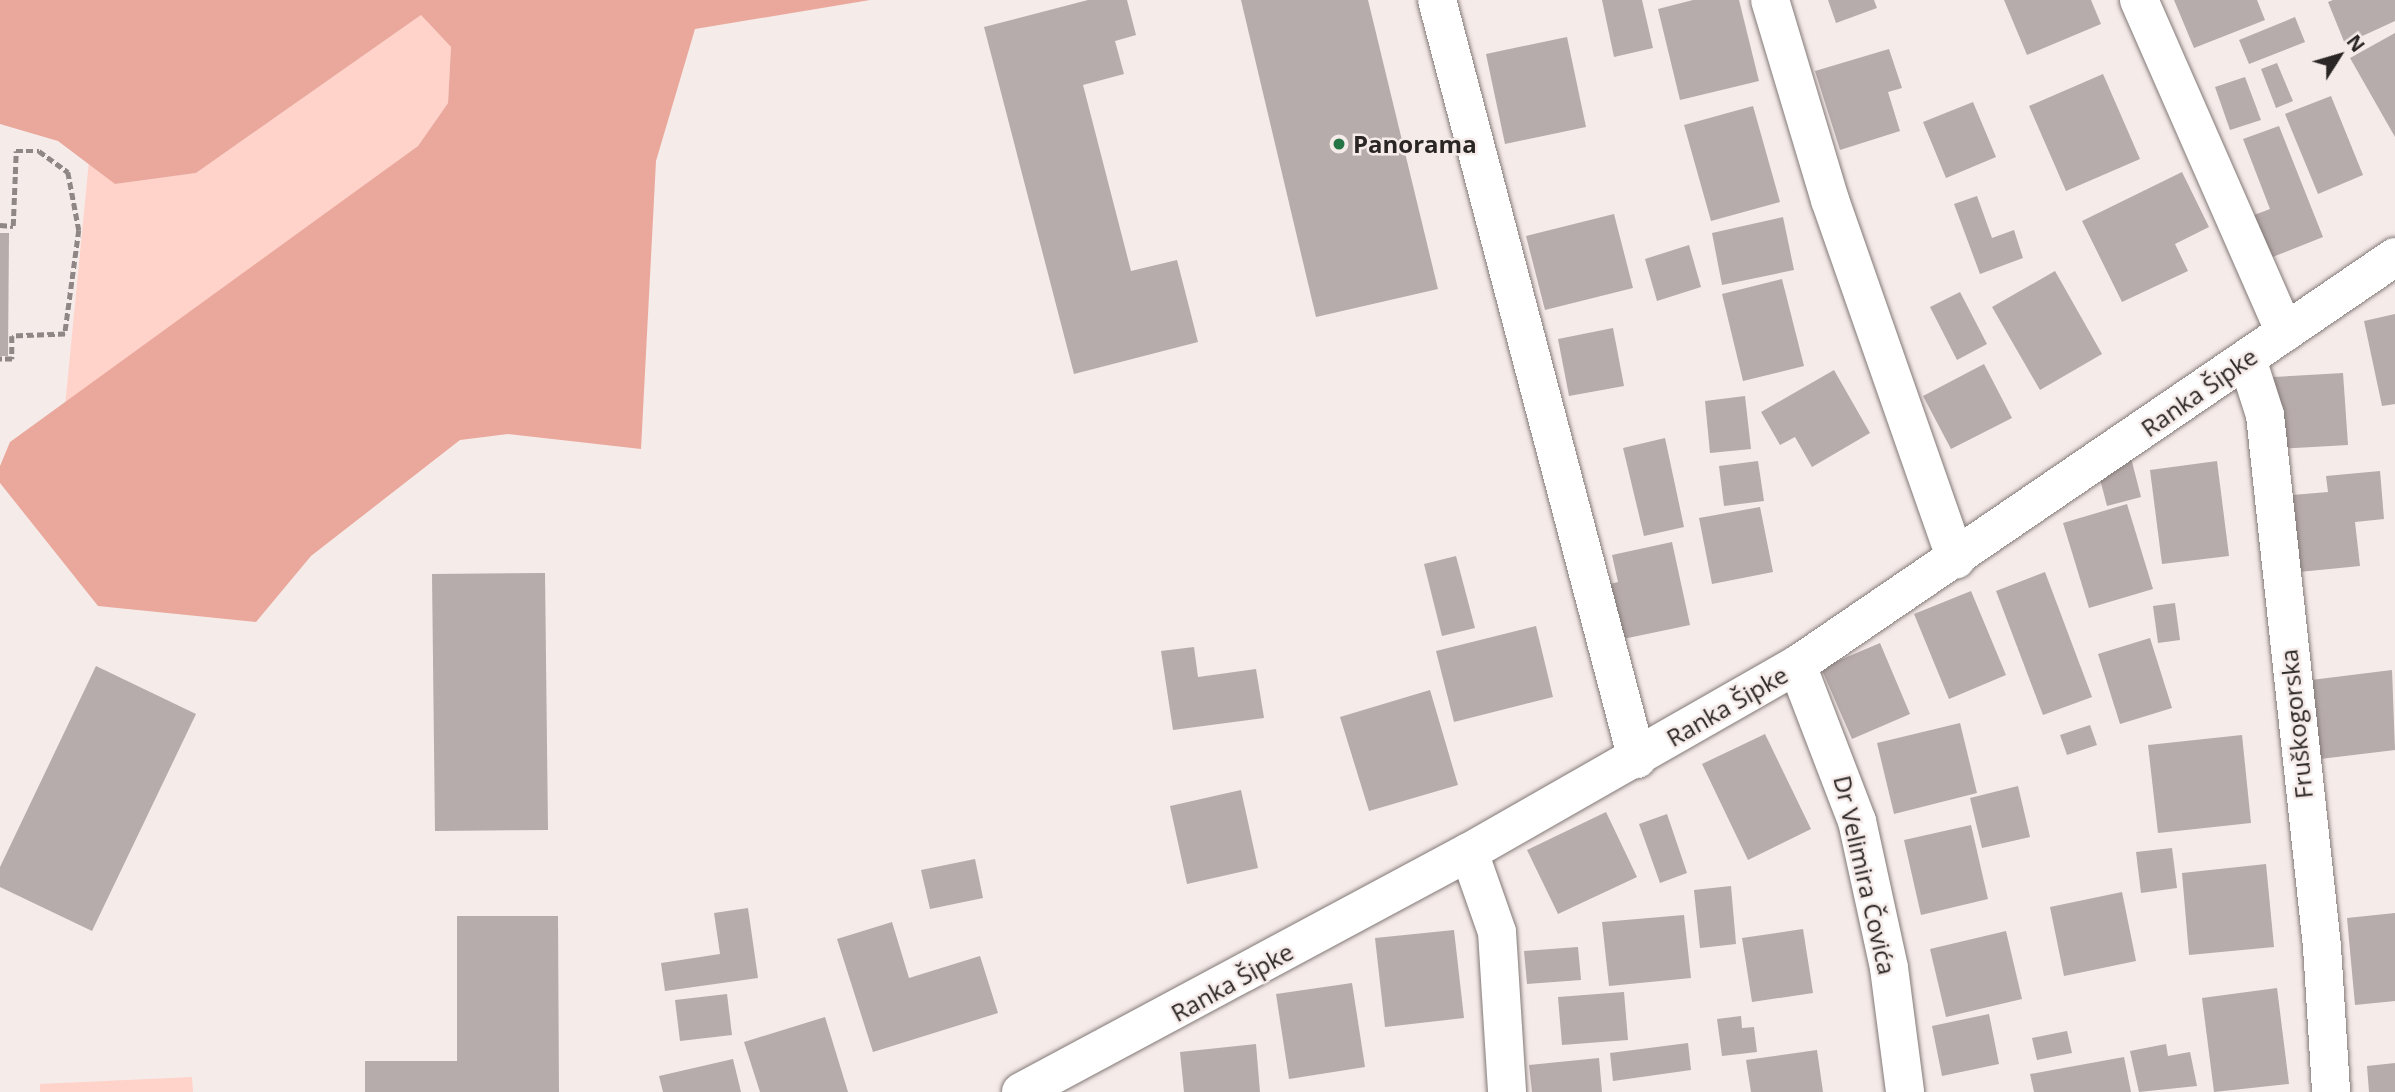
<!DOCTYPE html>
<html>
<head>
<meta charset="utf-8">
<style>
	body { margin:0 }
	#map { position:relative; width:2395px; height:1092px; overflow:hidden; background:#f5ebe9; font-family:"Open Sans",sans-serif }
	div>[style] { position:absolute }
	.green>* { inset:0; background:#ffd2ca }
	.forest>* { inset:0; background:#eaa89c }
	.building>* { inset:0; background:#b6acab }
	.path>* { height:4.5px; margin-top:-2.25px; transform-origin:0; background:repeating-linear-gradient(90deg,#8e8786 0 7px,transparent 0 10.5px) }
	.roads { filter:drop-shadow(0 0 2px #827977) drop-shadow(0 0 2px #827977) }
	.minor>* { height:38px; margin:-19px; padding:0 19px; transform-origin:19px; border-radius:19px; background:#fff }
	.dots>* { width:19px; height:19px; translate:-50% -50%; box-sizing:border-box; border:4px solid #f5ebe9; border-radius:50% }
	span { translate:-50% -50%; white-space:nowrap; text-align:center; line-height:1.15; -webkit-text-stroke:5px #f5ebe9; paint-order:stroke }
	.poi-label { font-size:24px; color:#2a2625; font-weight:700 }
	.left { translate:0 -50%; text-align:left }
	.street-label { font-size:24px; color:#2a2625 }
	.north { position:absolute; left:2304px; top:21px; width:70px; height:70px; -webkit-text-stroke:5px #f5ebe9; paint-order:stroke; rotate:53deg; font-size:19px; font-weight:700; line-height:28px; text-align:center; color:#2a2625 }
	.north::after { content:''; display:block; margin:auto; width:24px; height:32px; background:#2a2625; clip-path:polygon(50% 0,100% 100%,50% 72%,0 100%) }
</style>
</head>
<body>
<div id="map">
	<div class="green">
		<i style="clip-path:polygon(421px 15px,451px 47px,448px 103px,418px 146px,65px 406px,89px 161px,115px 184px,196px 173px)"></i>
		<i style="clip-path:polygon(192px 1077px,193px 1092px,40px 1092px,40px 1084px)"></i>
	</div>
	<div class="forest">
		<i style="clip-path:polygon(0 0,870px 0,695px 29px,656px 161px,641px 449px,508px 434px,460px 440px,311px 556px,256px 622px,98px 606px,0 483px,0 466px,10px 442px,418px 146px,448px 103px,451px 47px,421px 15px,196px 173px,115px 184px,58px 141px,0 124px)"></i>
	</div>
	<div class="building">
		<i style="clip-path:polygon(1088px 0,1127px 0,1136px 35px,1115px 41px,1124px 74px,1083px 85px,1131px 271px,1177px 260px,1198px 342px,1074px 374px,984px 27px)"></i>
		<i style="clip-path:polygon(1241px 0,1368px 0,1438px 289px,1316px 317px)"></i>
		<i style="clip-path:polygon(1602px 0,1642px 0,1653px 48px,1614px 57px)"></i>
		<i style="clip-path:polygon(1693px 0,1739px 0,1759px 81px,1680px 100px,1658px 9px)"></i>
		<i style="clip-path:polygon(1828px 0,1874px 0,1877px 8px,1836px 23px)"></i>
		<i style="clip-path:polygon(2004px 0,2091px 0,2101px 24px,2027px 55px)"></i>
		<i style="clip-path:polygon(2174px 0,2257px 0,2265px 20px,2194px 48px)"></i>
		<i style="clip-path:polygon(2333px 0,2395px 0,2395px 21px,2345px 44px,2328px 2px)"></i>
		<i style="clip-path:polygon(2295px 17px,2305px 42px,2249px 64px,2239px 40px)"></i>
		<i style="clip-path:polygon(2395px 33px,2395px 137px,2350px 58px)"></i>
		<i style="clip-path:polygon(1567px 37px,1586px 127px,1505px 144px,1486px 54px)"></i>
		<i style="clip-path:polygon(1889px 49px,1902px 88px,1888px 92px,1900px 131px,1840px 150px,1815px 71px)"></i>
		<i style="clip-path:polygon(2277px 63px,2293px 101px,2276px 108px,2261px 69px)"></i>
		<i style="clip-path:polygon(2103px 74px,2140px 159px,2066px 191px,2029px 106px)"></i>
		<i style="clip-path:polygon(2245px 77px,2261px 120px,2230px 130px,2215px 87px)"></i>
		<i style="clip-path:polygon(2331px 96px,2363px 175px,2318px 194px,2285px 114px)"></i>
		<i style="clip-path:polygon(1973px 102px,1996px 157px,1946px 178px,1923px 122px)"></i>
		<i style="clip-path:polygon(1753px 106px,1780px 202px,1711px 221px,1684px 125px)"></i>
		<i style="clip-path:polygon(2279px 126px,2323px 237px,2265px 260px,2249px 217px,2270px 209px,2243px 139px)"></i>
		<i style="clip-path:polygon(2182px 172px,2209px 227px,2175px 244px,2188px 271px,2122px 302px,2082px 221px)"></i>
		<i style="clip-path:polygon(1977px 196px,1992px 238px,2014px 230px,2023px 258px,1980px 274px,1954px 204px)"></i>
		<i style="clip-path:polygon(1614px 214px,1633px 288px,1545px 310px,1526px 236px)"></i>
		<i style="clip-path:polygon(1783px 217px,1794px 270px,1722px 285px,1712px 233px)"></i>
		<i style="clip-path:polygon(0 233px,9px 233px,8px 356px,0 356px)"></i>
		<i style="clip-path:polygon(1689px 245px,1701px 287px,1657px 301px,1645px 259px)"></i>
		<i style="clip-path:polygon(2055px 271px,2102px 354px,2040px 390px,1992px 307px)"></i>
		<i style="clip-path:polygon(1782px 279px,1804px 366px,1743px 381px,1722px 294px)"></i>
		<i style="clip-path:polygon(1960px 292px,1987px 344px,1957px 360px,1930px 307px)"></i>
		<i style="clip-path:polygon(2395px 314px,2395px 404px,2382px 406px,2364px 321px)"></i>
		<i style="clip-path:polygon(1613px 328px,1624px 386px,1569px 396px,1558px 339px)"></i>
		<i style="clip-path:polygon(1984px 364px,2012px 418px,1951px 449px,1923px 396px)"></i>
		<i style="clip-path:polygon(1834px 370px,1870px 433px,1812px 467px,1795px 437px,1780px 445px,1761px 412px)"></i>
		<i style="clip-path:polygon(2343px 373px,2348px 445px,2279px 449px,2273px 377px)"></i>
		<i style="clip-path:polygon(1745px 396px,1751px 449px,1710px 453px,1705px 401px)"></i>
		<i style="clip-path:polygon(1665px 438px,1684px 527px,1644px 536px,1623px 448px)"></i>
		<i style="clip-path:polygon(2131px 458px,2141px 497px,2107px 506px,2100px 479px)"></i>
		<i style="clip-path:polygon(1758px 461px,1764px 501px,1724px 506px,1719px 466px)"></i>
		<i style="clip-path:polygon(2217px 461px,2229px 556px,2162px 564px,2150px 470px)"></i>
		<i style="clip-path:polygon(2380px 471px,2384px 519px,2355px 522px,2360px 566px,2299px 572px,2292px 495px,2328px 492px,2326px 476px)"></i>
		<i style="clip-path:polygon(2127px 504px,2153px 589px,2089px 608px,2063px 523px)"></i>
		<i style="clip-path:polygon(1760px 507px,1773px 572px,1712px 584px,1699px 518px)"></i>
		<i style="clip-path:polygon(1672px 542px,1690px 625px,1623px 639px,1610px 584px,1618px 582px,1612px 555px)"></i>
		<i style="clip-path:polygon(1456px 556px,1475px 628px,1442px 636px,1424px 564px)"></i>
		<i style="clip-path:polygon(2045px 572px,2092px 697px,2043px 715px,1996px 591px)"></i>
		<i style="clip-path:polygon(545px 573px,548px 830px,435px 831px,432px 574px)"></i>
		<i style="clip-path:polygon(1971px 591px,2006px 675px,1949px 699px,1914px 614px)"></i>
		<i style="clip-path:polygon(2175px 603px,2180px 640px,2158px 643px,2153px 606px)"></i>
		<i style="clip-path:polygon(1536px 626px,1553px 697px,1454px 722px,1436px 651px)"></i>
		<i style="clip-path:polygon(2150px 638px,2172px 708px,2120px 724px,2098px 654px)"></i>
		<i style="clip-path:polygon(1880px 643px,1910px 714px,1852px 739px,1821px 668px)"></i>
		<i style="clip-path:polygon(1194px 647px,1198px 677px,1256px 669px,1264px 718px,1173px 730px,1161px 651px)"></i>
		<i style="clip-path:polygon(96px 666px,196px 714px,92px 931px,0 887px,0 867px)"></i>
		<i style="clip-path:polygon(2392px 670px,2395px 750px,2320px 759px,2311px 680px)"></i>
		<i style="clip-path:polygon(1430px 690px,1458px 785px,1369px 811px,1340px 717px)"></i>
		<i style="clip-path:polygon(1960px 723px,1977px 793px,1894px 814px,1877px 743px)"></i>
		<i style="clip-path:polygon(2090px 725px,2097px 745px,2067px 755px,2060px 735px)"></i>
		<i style="clip-path:polygon(1765px 734px,1811px 829px,1748px 860px,1702px 764px)"></i>
		<i style="clip-path:polygon(2242px 735px,2251px 823px,2158px 833px,2148px 745px)"></i>
		<i style="clip-path:polygon(2018px 786px,2030px 837px,1982px 848px,1970px 798px)"></i>
		<i style="clip-path:polygon(1241px 790px,1258px 868px,1187px 884px,1170px 806px)"></i>
		<i style="clip-path:polygon(1606px 812px,1637px 877px,1558px 914px,1527px 850px)"></i>
		<i style="clip-path:polygon(1667px 814px,1687px 873px,1660px 883px,1639px 824px)"></i>
		<i style="clip-path:polygon(1971px 825px,1988px 899px,1921px 915px,1904px 840px)"></i>
		<i style="clip-path:polygon(2172px 848px,2177px 888px,2141px 893px,2136px 852px)"></i>
		<i style="clip-path:polygon(975px 859px,983px 898px,930px 909px,921px 870px)"></i>
		<i style="clip-path:polygon(2266px 864px,2274px 947px,2189px 955px,2182px 873px)"></i>
		<i style="clip-path:polygon(1731px 886px,1736px 944px,1700px 948px,1694px 890px)"></i>
		<i style="clip-path:polygon(2122px 892px,2136px 961px,2064px 976px,2050px 907px)"></i>
		<i style="clip-path:polygon(748px 908px,758px 978px,665px 991px,661px 963px,720px 954px,714px 913px)"></i>
		<i style="clip-path:polygon(2395px 913px,2395px 1001px,2355px 1005px,2347px 918px)"></i>
		<i style="clip-path:polygon(1684px 915px,1691px 978px,1609px 986px,1602px 922px)"></i>
		<i style="clip-path:polygon(457px 916px,558px 916px,559px 1092px,365px 1092px,365px 1061px,457px 1061px)"></i>
		<i style="clip-path:polygon(892px 922px,909px 978px,980px 956px,998px 1013px,873px 1052px,837px 939px)"></i>
		<i style="clip-path:polygon(1803px 929px,1813px 993px,1752px 1002px,1742px 938px)"></i>
		<i style="clip-path:polygon(1454px 930px,1464px 1018px,1385px 1027px,1375px 938px)"></i>
		<i style="clip-path:polygon(2006px 931px,2022px 999px,1946px 1017px,1930px 949px)"></i>
		<i style="clip-path:polygon(1578px 947px,1581px 980px,1527px 984px,1524px 951px)"></i>
		<i style="clip-path:polygon(1352px 983px,1365px 1067px,1289px 1079px,1276px 994px)"></i>
		<i style="clip-path:polygon(2277px 988px,2289px 1084px,2214px 1092px,2202px 998px)"></i>
		<i style="clip-path:polygon(1624px 992px,1628px 1040px,1562px 1045px,1558px 997px)"></i>
		<i style="clip-path:polygon(727px 994px,732px 1035px,680px 1041px,675px 1000px)"></i>
		<i style="clip-path:polygon(1989px 1014px,1999px 1064px,1942px 1076px,1932px 1026px)"></i>
		<i style="clip-path:polygon(1741px 1016px,1742px 1028px,1754px 1027px,1757px 1052px,1722px 1056px,1717px 1019px)"></i>
		<i style="clip-path:polygon(825px 1017px,848px 1092px,760px 1092px,744px 1042px)"></i>
		<i style="clip-path:polygon(2067px 1031px,2072px 1053px,2037px 1060px,2032px 1038px)"></i>
		<i style="clip-path:polygon(1688px 1043px,1691px 1070px,1613px 1081px,1610px 1053px)"></i>
		<i style="clip-path:polygon(1256px 1044px,1260px 1092px,1184px 1092px,1180px 1052px)"></i>
		<i style="clip-path:polygon(2166px 1044px,2168px 1056px,2190px 1052px,2197px 1086px,2139px 1092px,2130px 1051px)"></i>
		<i style="clip-path:polygon(1817px 1050px,1823px 1092px,1751px 1092px,1746px 1060px)"></i>
		<i style="clip-path:polygon(2124px 1057px,2131px 1092px,2034px 1092px,2030px 1074px)"></i>
		<i style="clip-path:polygon(1599px 1058px,1602px 1092px,1532px 1092px,1529px 1065px)"></i>
		<i style="clip-path:polygon(733px 1059px,741px 1092px,663px 1092px,659px 1076px)"></i>
		<i style="clip-path:polygon(2395px 1063px,2395px 1092px,2369px 1092px,2367px 1066px)"></i>
	</div>
	<div class="path">
		<i style="left:0;top:225px;width:13px;rotate:4deg"></i>
		<i style="left:13px;top:226px;width:75px;rotate:-87.7deg"></i>
		<i style="left:16px;top:151px;width:23px"></i>
		<i style="left:39px;top:151px;width:36px;rotate:36deg"></i>
		<i style="left:68px;top:172px;width:59px;rotate:79.3deg"></i>
		<i style="left:79px;top:230px;width:105px;rotate:97.7deg"></i>
		<i style="left:65px;top:334px;width:53px;rotate:177.8deg"></i>
		<i style="left:12px;top:336px;width:23px;rotate:90deg"></i>
		<i style="left:12px;top:359px;width:12px;rotate:180deg"></i>
	</div>
	<div class="roads">
		<div class="minor">
			<i style="left:1437px;top:0;width:785px;rotate:75.24deg"></i>
			<i style="left:1770px;top:0;width:209px;rotate:73.3deg"></i>
			<i style="left:1830px;top:200px;width:381px;rotate:70.7deg"></i>
			<i style="left:2139px;top:0;width:363px;rotate:66.3deg"></i>
			<i style="left:2247px;top:359px;width:59px;rotate:72.2deg"></i>
			<i style="left:2265px;top:415px;width:535px;rotate:83.88deg"></i>
			<i style="left:2322px;top:947px;width:145px;rotate:86.4deg"></i>
			<i style="left:1797px;top:665px;width:167px;rotate:69deg"></i>
			<i style="left:1857px;top:821px;width:150px;rotate:77.7deg"></i>
			<i style="left:1889px;top:968px;width:125px;rotate:82.6deg"></i>
			<i style="left:1469px;top:852px;width:85px;rotate:70.7deg"></i>
			<i style="left:1497px;top:932px;width:160px;rotate:86.4deg"></i>
			<i style="left:1021px;top:1092px;width:508px;rotate:-28.18deg"></i>
			<i style="left:1469px;top:852px;width:378px;rotate:-29.7deg"></i>
			<i style="left:1797px;top:665px;width:724px;rotate:-34.3deg"></i>
		</div>
	</div>
	<div class="dots">
		<i style="left:1339px;top:144px;background:#257546"></i>
	</div>
	<div class="poi-label">
		<span class="left" style="left:1353px;top:144px">Panorama</span>
	</div>
	<div class="street-label">
		<span style="left:2199px;top:392px;rotate:-35deg">Ranka Šipke</span>
		<span style="left:1727px;top:706px;rotate:-30deg">Ranka Šipke</span>
		<span style="left:2296px;top:724px;rotate:-96deg">Fruškogorska</span>
		<span style="left:1865px;top:875px;rotate:77deg">Dr Velimira Čovića</span>
		<span style="left:1232px;top:982px;rotate:-29deg">Ranka Šipke</span>
	</div>
	<div class="north">N</div>
</div>
</body>
</html>
